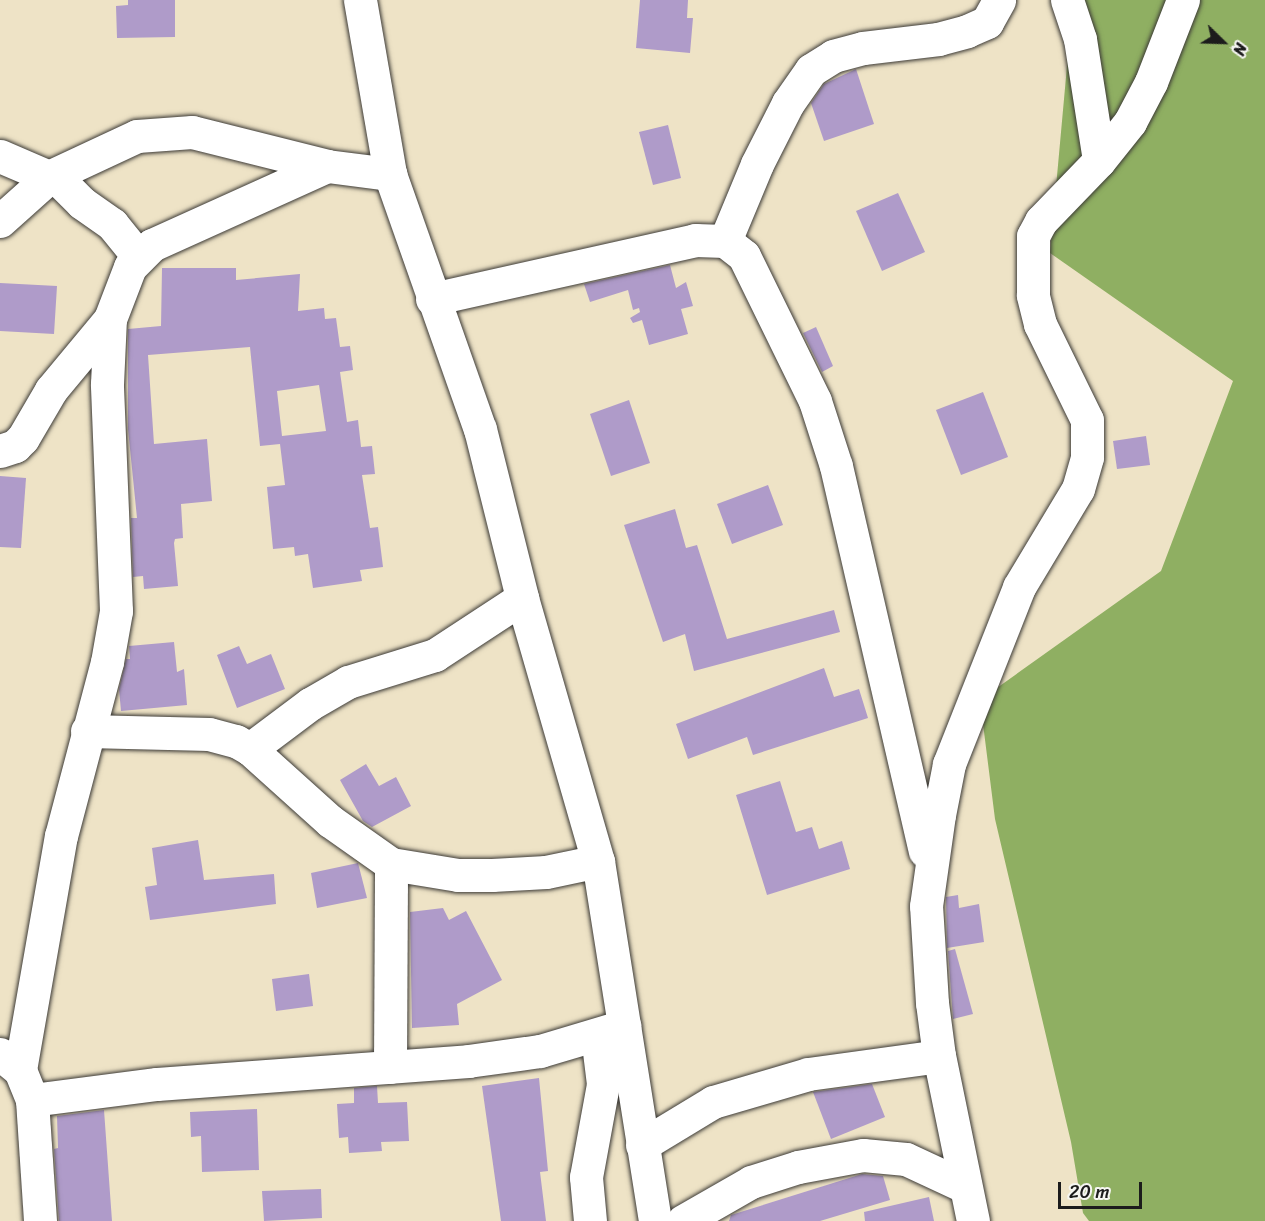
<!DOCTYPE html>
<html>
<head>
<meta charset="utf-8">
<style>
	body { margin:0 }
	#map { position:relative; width:1265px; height:1221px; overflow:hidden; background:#eee3c6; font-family:Sriracha,sans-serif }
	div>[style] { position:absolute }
	.forest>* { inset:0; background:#8faf62 }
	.building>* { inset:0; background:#af9bc9 }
	.roads { filter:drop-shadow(0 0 2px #3c3a36) drop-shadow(0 0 2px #3c3a36) }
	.minor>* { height:33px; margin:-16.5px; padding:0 16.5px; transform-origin:16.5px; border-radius:16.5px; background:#fff }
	span { translate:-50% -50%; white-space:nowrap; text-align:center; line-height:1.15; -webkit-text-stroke:5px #f6f6f2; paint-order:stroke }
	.north { position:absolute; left:1193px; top:12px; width:60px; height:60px; -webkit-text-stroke:4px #f6f6f2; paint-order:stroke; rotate:113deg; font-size:16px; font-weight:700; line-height:24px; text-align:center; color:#1c1c1c }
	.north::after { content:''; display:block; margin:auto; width:21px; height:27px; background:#1c1c1c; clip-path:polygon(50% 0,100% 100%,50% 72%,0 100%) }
	.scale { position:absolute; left:1058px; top:1182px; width:84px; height:27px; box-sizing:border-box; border:3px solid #1c1c1c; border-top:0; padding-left:8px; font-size:18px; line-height:21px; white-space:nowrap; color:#1c1c1c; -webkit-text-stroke:4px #f6f6f2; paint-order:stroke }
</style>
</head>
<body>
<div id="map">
	<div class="forest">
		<i style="clip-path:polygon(1073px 0,1265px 0,1265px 1221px,1089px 1221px,1083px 1213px,1071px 1142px,995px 819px,980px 700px,1161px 571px,1233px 381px,1050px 253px)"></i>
	</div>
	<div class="building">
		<i style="clip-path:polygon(128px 0,175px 0,175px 37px,117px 38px,116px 6px,128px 5px)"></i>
		<i style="clip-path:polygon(640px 0,688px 0,687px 18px,693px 18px,690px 53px,636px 48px)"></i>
		<i style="clip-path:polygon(856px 69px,874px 124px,824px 141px,811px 103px,824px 84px)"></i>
		<i style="clip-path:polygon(668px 125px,681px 178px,653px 185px,639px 132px)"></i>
		<i style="clip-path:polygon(898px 193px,925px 252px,882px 271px,856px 211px)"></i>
		<i style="clip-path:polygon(670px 265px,676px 288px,686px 282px,693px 306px,681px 309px,688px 334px,649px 345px,642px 320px,633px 323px,630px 318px,640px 312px,639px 308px,633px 310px,628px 290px,590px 302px,584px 284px)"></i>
		<i style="clip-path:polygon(evenodd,162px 268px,236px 268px,236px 280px,300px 274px,298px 311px,324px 308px,325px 319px,336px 318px,340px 347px,350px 346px,353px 370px,340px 372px,347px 422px,358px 420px,361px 447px,372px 446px,375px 474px,362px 475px,370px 528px,378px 527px,383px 567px,360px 570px,362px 581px,313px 588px,308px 554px,295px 556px,294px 547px,273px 549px,267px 487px,285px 485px,280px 444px,260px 446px,250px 347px,148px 355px,154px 444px,207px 439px,212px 501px,181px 504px,183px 538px,175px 539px,174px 543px,178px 586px,144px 589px,143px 576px,133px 577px,131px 518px,137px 518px,128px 429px,128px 329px,161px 326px,162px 268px,319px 385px,326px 431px,282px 436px,277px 391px,319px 385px)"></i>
		<i style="clip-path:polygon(0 283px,57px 286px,54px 334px,0 331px)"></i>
		<i style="clip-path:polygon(816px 327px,833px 366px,822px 372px,803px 333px)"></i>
		<i style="clip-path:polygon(983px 392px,1008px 457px,961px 475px,936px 410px)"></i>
		<i style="clip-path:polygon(629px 400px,650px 463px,611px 476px,590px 414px)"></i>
		<i style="clip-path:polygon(1146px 436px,1150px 465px,1117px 469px,1113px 441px)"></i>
		<i style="clip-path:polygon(0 476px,26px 478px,21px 548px,0 547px)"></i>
		<i style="clip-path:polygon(768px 485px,783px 525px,732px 544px,717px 504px)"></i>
		<i style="clip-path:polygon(675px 509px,686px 548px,697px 545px,727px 639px,834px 610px,840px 632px,694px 671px,685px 634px,663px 642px,624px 525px)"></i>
		<i style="clip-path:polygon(174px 642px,177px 672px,184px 669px,187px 705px,121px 711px,119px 689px,126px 659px,130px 659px,129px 646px)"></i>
		<i style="clip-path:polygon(239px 646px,247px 664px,271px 654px,285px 689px,237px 708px,217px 655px)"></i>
		<i style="clip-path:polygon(824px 668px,834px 697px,859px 689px,868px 718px,753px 755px,747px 737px,688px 759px,676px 724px)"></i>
		<i style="clip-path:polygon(366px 764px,379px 786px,396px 777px,411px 806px,372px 827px,363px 821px,340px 780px)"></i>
		<i style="clip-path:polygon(780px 781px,796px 832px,812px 827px,819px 849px,842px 841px,850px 869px,767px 895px,736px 795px)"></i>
		<i style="clip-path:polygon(198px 840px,204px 880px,274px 874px,276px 904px,150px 920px,145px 887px,157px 885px,152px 848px)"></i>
		<i style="clip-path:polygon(358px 863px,367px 898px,317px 908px,311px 873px)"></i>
		<i style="clip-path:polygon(958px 895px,959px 908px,979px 904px,984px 942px,947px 948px,946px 897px)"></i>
		<i style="clip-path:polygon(443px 908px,449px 920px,466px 911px,502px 980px,457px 1004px,459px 1025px,412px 1028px,410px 912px)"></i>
		<i style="clip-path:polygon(955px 949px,973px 1014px,953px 1019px,948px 951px)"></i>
		<i style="clip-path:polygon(309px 974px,313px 1006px,276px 1011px,272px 979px)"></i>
		<i style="clip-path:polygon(539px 1078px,548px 1171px,540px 1172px,546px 1221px,501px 1221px,482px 1086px)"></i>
		<i style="clip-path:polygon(872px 1084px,885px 1117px,831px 1139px,813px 1092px)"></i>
		<i style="clip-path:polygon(377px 1086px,378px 1103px,407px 1102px,409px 1141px,381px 1142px,382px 1151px,349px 1153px,348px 1137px,339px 1138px,337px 1104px,354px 1103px,354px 1088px)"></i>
		<i style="clip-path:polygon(257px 1109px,259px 1170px,202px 1172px,201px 1136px,191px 1137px,190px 1112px)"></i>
		<i style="clip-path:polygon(104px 1110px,112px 1221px,59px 1221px,54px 1149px,58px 1148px,57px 1116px)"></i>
		<i style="clip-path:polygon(862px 1174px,883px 1176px,890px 1200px,820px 1221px,729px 1221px,731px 1215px)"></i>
		<i style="clip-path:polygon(321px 1189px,322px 1218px,264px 1221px,262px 1191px)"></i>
		<i style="clip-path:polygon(929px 1197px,934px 1221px,865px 1221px,864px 1212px)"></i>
	</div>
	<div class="roads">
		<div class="minor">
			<i style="left:360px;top:0;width:177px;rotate:80.2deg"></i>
			<i style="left:390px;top:174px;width:270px;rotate:70.6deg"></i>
			<i style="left:480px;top:429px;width:174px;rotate:76deg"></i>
			<i style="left:522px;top:598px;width:274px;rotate:73.9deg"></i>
			<i style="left:598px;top:861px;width:364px;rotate:81deg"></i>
			<i style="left:1067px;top:0;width:41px;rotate:71.6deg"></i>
			<i style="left:1080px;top:39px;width:123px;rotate:81.1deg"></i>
			<i style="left:0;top:156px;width:53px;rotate:23.2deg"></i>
			<i style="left:49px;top:177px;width:97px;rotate:-25deg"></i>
			<i style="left:137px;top:136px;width:55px;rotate:-4.2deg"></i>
			<i style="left:192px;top:132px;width:139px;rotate:14.1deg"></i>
			<i style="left:327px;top:166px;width:64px;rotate:7.2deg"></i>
			<i style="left:55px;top:176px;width:38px;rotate:45deg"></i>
			<i style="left:82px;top:203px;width:37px;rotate:35deg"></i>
			<i style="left:112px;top:224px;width:41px;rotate:50.9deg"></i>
			<i style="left:0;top:221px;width:66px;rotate:-41.9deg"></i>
			<i style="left:725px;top:241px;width:83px;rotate:-67.4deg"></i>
			<i style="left:757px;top:164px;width:68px;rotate:-63.1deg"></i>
			<i style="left:788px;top:103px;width:40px;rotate:-55.1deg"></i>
			<i style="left:811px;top:70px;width:26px;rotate:-32deg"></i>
			<i style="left:833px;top:56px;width:31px;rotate:-15deg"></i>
			<i style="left:863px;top:48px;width:76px;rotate:-6.8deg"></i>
			<i style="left:938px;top:39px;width:30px;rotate:-15deg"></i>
			<i style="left:967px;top:31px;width:22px;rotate:-24deg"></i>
			<i style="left:987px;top:22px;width:25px;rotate:-61deg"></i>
			<i style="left:432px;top:299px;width:270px;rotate:-12.6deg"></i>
			<i style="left:695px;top:240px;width:30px;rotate:2deg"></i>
			<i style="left:725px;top:241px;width:24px;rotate:38deg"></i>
			<i style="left:744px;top:256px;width:161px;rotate:63.9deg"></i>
			<i style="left:815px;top:401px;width:68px;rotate:72.1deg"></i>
			<i style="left:836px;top:466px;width:395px;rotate:77deg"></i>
			<i style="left:0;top:451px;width:16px;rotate:-18deg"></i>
			<i style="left:15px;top:446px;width:11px;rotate:-45deg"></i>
			<i style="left:23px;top:438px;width:56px;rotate:-59.7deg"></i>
			<i style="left:51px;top:390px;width:92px;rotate:-50.3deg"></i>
			<i style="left:87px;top:731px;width:122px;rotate:1.4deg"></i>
			<i style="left:209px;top:734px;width:28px;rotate:15deg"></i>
			<i style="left:236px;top:741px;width:16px;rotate:30deg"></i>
			<i style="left:250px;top:749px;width:108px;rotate:42deg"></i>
			<i style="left:330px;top:821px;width:75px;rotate:35.2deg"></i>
			<i style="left:391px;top:864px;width:68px;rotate:9.3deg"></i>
			<i style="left:458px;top:875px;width:34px"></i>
			<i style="left:492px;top:875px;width:54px;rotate:-3.2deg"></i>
			<i style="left:546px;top:872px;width:53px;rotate:-11.9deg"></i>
			<i style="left:250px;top:749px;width:75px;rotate:-36.9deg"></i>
			<i style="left:310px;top:704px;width:44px;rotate:-30.1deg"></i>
			<i style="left:348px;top:682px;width:91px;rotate:-17.2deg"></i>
			<i style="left:435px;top:655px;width:104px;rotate:-33.2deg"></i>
			<i style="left:0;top:1054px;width:26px;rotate:39deg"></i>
			<i style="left:20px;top:1070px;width:32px;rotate:68deg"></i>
			<i style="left:32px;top:1100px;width:121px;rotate:86.2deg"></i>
			<i style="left:390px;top:1067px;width:203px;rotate:-89.7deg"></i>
			<i style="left:20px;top:1070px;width:238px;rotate:-80.1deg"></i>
			<i style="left:61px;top:836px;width:180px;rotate:-75.2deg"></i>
			<i style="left:107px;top:662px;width:52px;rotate:-80deg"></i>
			<i style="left:116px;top:611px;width:227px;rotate:-92.3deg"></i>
			<i style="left:107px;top:384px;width:65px;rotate:-87.4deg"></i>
			<i style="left:110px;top:319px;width:56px;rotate:-69deg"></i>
			<i style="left:130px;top:267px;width:31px;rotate:-45deg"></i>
			<i style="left:152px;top:245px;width:192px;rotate:-24.3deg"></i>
			<i style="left:32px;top:1100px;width:126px;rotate:-7.3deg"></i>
			<i style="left:157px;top:1084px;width:312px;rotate:-4.2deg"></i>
			<i style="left:468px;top:1061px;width:73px;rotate:-7.9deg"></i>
			<i style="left:540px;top:1051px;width:88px;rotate:-16.6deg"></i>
			<i style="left:642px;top:1145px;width:83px;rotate:-31.2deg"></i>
			<i style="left:713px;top:1102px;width:99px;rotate:-16.4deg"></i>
			<i style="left:808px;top:1074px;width:132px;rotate:-7.8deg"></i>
			<i style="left:590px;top:1221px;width:44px;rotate:-95.2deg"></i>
			<i style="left:586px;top:1177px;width:95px;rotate:-79.6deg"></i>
			<i style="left:603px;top:1084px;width:49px;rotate:-97deg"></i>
			<i style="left:683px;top:1221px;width:78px;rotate:-29.8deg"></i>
			<i style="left:751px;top:1182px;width:49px;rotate:-17.7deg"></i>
			<i style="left:798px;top:1167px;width:66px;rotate:-10.5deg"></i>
			<i style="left:863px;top:1155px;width:43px;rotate:5.3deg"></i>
			<i style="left:906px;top:1159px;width:64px;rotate:25deg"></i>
			<i style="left:973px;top:1221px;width:168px;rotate:-101.6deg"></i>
			<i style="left:939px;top:1056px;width:53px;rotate:-97.5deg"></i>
			<i style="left:932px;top:1003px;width:97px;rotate:-93.5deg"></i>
			<i style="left:926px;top:906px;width:92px;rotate:-81.9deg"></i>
			<i style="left:939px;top:815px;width:52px;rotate:-78.9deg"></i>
			<i style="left:949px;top:764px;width:190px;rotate:-68.4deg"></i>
			<i style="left:1019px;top:587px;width:114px;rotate:-59deg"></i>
			<i style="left:1078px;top:489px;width:33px;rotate:-74deg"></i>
			<i style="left:1087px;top:457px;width:37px;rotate:-90deg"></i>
			<i style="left:1087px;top:420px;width:107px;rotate:-116.1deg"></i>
			<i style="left:1040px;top:324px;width:30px;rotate:-104deg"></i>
			<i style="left:1033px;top:295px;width:59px;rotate:-90deg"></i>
			<i style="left:1033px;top:236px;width:17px;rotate:-62deg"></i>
			<i style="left:1041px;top:221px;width:83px;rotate:-46deg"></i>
			<i style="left:1099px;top:161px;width:50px;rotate:-51.5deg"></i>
			<i style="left:1130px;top:122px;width:45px;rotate:-62.3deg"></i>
			<i style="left:1151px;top:82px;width:88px;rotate:-68.7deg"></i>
		</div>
	</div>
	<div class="north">N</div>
	<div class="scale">20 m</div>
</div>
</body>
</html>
